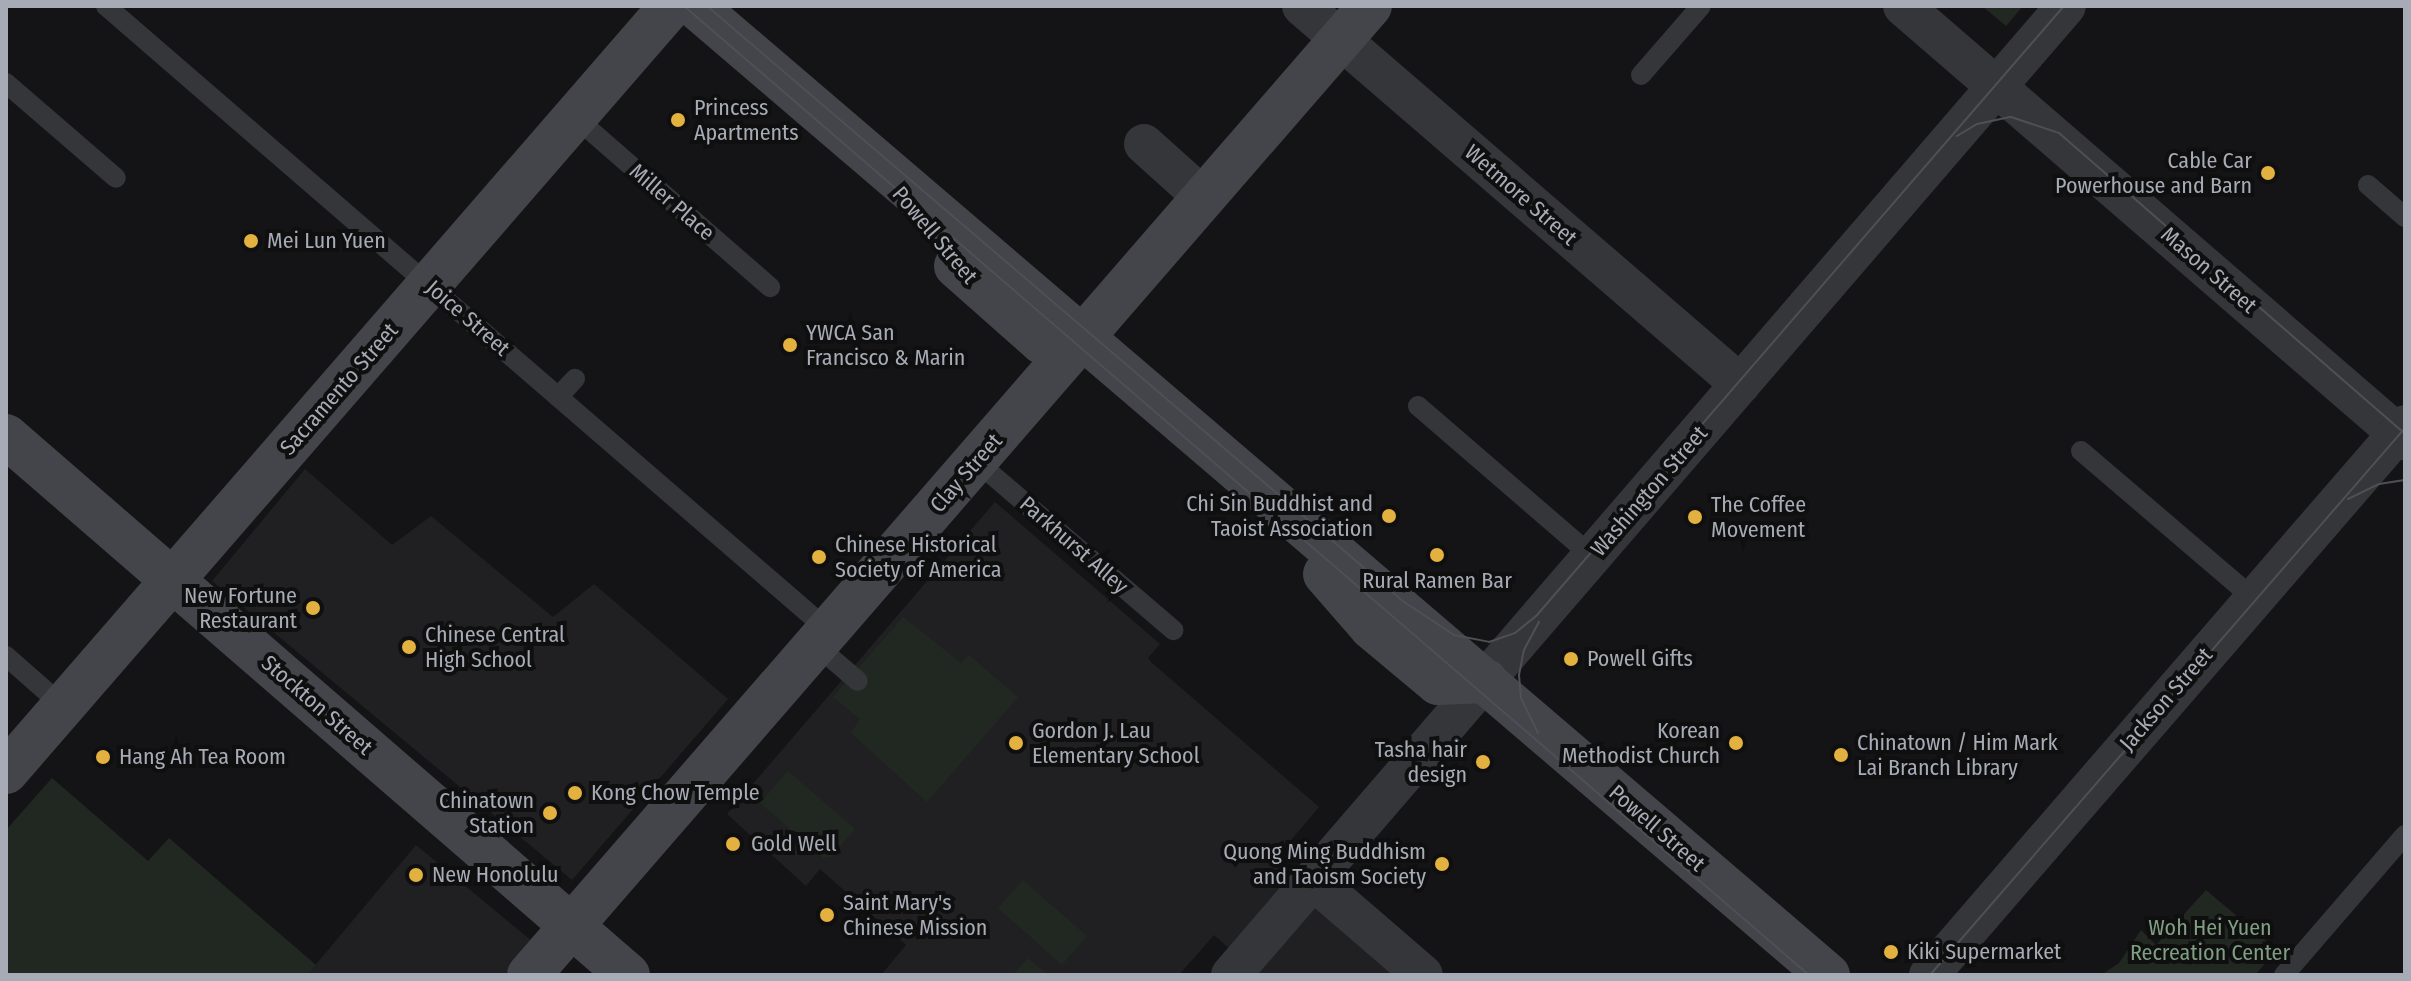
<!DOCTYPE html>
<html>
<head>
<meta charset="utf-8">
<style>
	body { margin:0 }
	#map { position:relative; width:2411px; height:981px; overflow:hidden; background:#141416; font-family:"Fira Sans Condensed",sans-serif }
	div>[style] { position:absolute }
	.built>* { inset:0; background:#202022 }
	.green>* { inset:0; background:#212821 }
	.lane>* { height:20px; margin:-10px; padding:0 10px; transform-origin:10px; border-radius:10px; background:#35363a }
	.street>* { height:40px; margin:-20px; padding:0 20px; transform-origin:20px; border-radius:20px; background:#35363a }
	.secondary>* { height:44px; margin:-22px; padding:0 22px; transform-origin:22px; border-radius:22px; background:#43454a }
	.tram>* { height:2px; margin:-1px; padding:0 1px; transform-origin:1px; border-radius:1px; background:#4e5055 }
	.dots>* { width:22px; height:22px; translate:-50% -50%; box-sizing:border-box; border:4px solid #0f0f10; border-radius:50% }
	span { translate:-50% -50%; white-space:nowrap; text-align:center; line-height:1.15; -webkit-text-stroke:8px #0f0f10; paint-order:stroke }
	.poi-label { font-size:22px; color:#a7abb5 }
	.left { translate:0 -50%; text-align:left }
	.right { translate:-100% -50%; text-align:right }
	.street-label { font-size:22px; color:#a7abb5 }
	.park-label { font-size:22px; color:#7f9e82 }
	.frame { position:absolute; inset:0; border:8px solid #a7abb5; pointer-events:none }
</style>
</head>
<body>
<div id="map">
	<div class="built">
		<i style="clip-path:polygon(305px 469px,392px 545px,431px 516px,553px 617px,594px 584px,728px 699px,572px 880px,212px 581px)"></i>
		<i style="clip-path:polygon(995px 502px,1160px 644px,1148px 658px,1151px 662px,1319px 807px,1275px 859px,1409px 975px,1259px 975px,1214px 935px,1179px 975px,881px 975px,906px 945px,820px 869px,806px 886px,727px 814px)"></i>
		<i style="clip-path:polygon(416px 845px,533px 942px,504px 975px,307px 975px)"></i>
	</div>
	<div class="green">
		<i style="clip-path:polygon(1982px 6px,2023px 6px,2006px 26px)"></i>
		<i style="clip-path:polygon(903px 617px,961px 663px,969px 655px,1018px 697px,927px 802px,851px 733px,860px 719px,833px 697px)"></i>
		<i style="clip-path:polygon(788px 771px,855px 829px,831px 857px,823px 858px,760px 803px)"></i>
		<i style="clip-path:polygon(52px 778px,148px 861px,169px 838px,316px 965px,307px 975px,6px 975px,6px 830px)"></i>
		<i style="clip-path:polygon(1023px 880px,1087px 936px,1062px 965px,998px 908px)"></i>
		<i style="clip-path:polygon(2206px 890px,2277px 950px,2255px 975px,2084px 975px,2101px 975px,2119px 963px,2141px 930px,2156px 945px)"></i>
		<i style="clip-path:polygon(1028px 958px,1048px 975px,1013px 975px)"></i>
	</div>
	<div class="lane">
		<i style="left:106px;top:6px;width:956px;rotate:40.84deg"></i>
		<i style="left:1641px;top:75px;width:91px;rotate:-49deg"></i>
		<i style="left:6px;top:83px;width:145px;rotate:40.8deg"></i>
		<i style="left:575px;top:117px;width:259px;rotate:41.1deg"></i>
		<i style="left:2368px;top:185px;width:49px;rotate:40.9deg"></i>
		<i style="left:558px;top:397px;width:25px;rotate:-47deg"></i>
		<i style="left:1418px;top:406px;width:231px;rotate:40.8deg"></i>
		<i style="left:2081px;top:451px;width:226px;rotate:40.5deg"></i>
		<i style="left:976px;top:461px;width:260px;rotate:40.6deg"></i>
		<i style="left:816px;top:645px;width:55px;rotate:40.6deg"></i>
		<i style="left:6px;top:656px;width:76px;rotate:41.3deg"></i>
		<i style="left:2284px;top:975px;width:185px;rotate:-49.2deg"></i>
	</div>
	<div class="street">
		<i style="left:1302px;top:6px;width:579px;rotate:40.79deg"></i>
		<i style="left:1903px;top:6px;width:664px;rotate:40.84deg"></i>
		<i style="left:1144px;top:144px;width:81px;rotate:42deg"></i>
		<i style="left:1313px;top:880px;width:145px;rotate:40.8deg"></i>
		<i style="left:1231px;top:975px;width:1279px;rotate:-49.25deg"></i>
		<i style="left:1929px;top:975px;width:727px;rotate:-49.13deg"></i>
	</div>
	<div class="secondary">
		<i style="left:695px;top:6px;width:1491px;rotate:40.54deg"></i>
		<i style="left:956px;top:266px;width:115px;rotate:41.5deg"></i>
		<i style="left:1042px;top:342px;width:42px;rotate:-8.1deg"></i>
		<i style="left:6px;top:436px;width:823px;rotate:40.91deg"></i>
		<i style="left:1325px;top:574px;width:70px;rotate:49deg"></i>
		<i style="left:1371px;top:627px;width:87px;rotate:39.9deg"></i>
		<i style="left:1438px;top:683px;width:48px;rotate:-2.4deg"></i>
		<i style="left:6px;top:772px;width:1014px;rotate:-49.04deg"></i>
		<i style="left:529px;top:975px;width:1283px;rotate:-49.05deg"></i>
	</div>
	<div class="tram">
		<i style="left:684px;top:6px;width:1485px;rotate:40.74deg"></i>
		<i style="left:707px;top:6px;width:917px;rotate:40.53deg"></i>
		<i style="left:1404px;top:602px;width:60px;rotate:33.4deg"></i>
		<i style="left:1454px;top:635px;width:36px;rotate:11deg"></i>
		<i style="left:1489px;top:642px;width:28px;rotate:-19deg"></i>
		<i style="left:1515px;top:633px;width:28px;rotate:-39deg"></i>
		<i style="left:1537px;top:615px;width:805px;rotate:-49.13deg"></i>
		<i style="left:1957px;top:136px;width:23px;rotate:-31deg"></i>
		<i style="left:1977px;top:124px;width:35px;rotate:-12deg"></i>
		<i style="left:2011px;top:117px;width:51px;rotate:18.4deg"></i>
		<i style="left:2059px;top:133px;width:459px;rotate:41deg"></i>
		<i style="left:2348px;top:499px;width:34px;rotate:-26deg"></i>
		<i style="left:2379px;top:484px;width:26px;rotate:-9deg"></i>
		<i style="left:1538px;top:733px;width:39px;rotate:-116deg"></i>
		<i style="left:1521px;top:698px;width:23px;rotate:-95deg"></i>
		<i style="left:1519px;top:675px;width:25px;rotate:-79deg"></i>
		<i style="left:1524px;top:650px;width:32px;rotate:-62deg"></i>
		<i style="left:1930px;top:975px;width:724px;rotate:-49.03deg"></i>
	</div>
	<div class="dots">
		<i style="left:678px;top:120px;background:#e3b13f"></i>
		<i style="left:2268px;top:173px;background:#e3b13f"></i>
		<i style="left:251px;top:241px;background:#e3b13f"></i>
		<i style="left:790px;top:345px;background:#e3b13f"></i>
		<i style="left:1389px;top:516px;background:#e3b13f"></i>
		<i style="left:1695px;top:517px;background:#e3b13f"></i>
		<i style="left:1437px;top:555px;background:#e3b13f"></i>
		<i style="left:819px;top:557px;background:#e3b13f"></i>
		<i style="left:313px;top:608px;background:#e3b13f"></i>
		<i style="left:409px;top:647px;background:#e3b13f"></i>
		<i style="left:1571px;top:659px;background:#e3b13f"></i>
		<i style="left:1016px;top:743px;background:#e3b13f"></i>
		<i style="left:1736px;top:743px;background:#e3b13f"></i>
		<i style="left:1841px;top:755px;background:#e3b13f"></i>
		<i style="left:103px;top:757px;background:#e3b13f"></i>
		<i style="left:1483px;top:762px;background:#e3b13f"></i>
		<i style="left:575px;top:793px;background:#e3b13f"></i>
		<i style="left:550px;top:813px;background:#e3b13f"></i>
		<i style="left:733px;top:844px;background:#e3b13f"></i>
		<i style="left:1442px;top:864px;background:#e3b13f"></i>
		<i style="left:416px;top:875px;background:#e3b13f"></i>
		<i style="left:827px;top:915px;background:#e3b13f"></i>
		<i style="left:1891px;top:952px;background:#e3b13f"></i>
	</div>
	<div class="poi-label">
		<span class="left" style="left:694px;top:120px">Princess<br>Apartments</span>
		<span class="right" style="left:2252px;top:173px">Cable Car<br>Powerhouse and Barn</span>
		<span class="left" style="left:267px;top:241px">Mei Lun Yuen</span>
		<span class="left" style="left:806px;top:345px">YWCA San<br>Francisco &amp; Marin</span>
		<span class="right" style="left:1373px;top:516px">Chi Sin Buddhist and<br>Taoist Association</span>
		<span class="left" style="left:1711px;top:517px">The Coffee<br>Movement</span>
		<span class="left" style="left:835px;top:557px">Chinese Historical<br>Society of America</span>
		<span style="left:1437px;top:581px">Rural Ramen Bar</span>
		<span class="right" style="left:297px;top:608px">New Fortune<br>Restaurant</span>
		<span class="left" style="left:425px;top:647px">Chinese Central<br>High School</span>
		<span class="left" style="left:1587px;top:659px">Powell Gifts</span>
		<span class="left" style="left:1032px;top:743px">Gordon J. Lau<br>Elementary School</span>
		<span class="right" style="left:1720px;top:743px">Korean<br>Methodist Church</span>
		<span class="left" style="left:1857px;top:755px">Chinatown / Him Mark<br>Lai Branch Library</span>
		<span class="right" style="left:1467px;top:762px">Tasha hair<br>design</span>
		<span class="left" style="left:119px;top:757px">Hang Ah Tea Room</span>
		<span class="left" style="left:591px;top:793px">Kong Chow Temple</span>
		<span class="right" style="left:534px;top:813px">Chinatown<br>Station</span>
		<span class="left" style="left:751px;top:844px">Gold Well</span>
		<span class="right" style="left:1426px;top:864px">Quong Ming Buddhism<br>and Taoism Society</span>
		<span class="left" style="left:432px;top:875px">New Honolulu</span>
		<span class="left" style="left:843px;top:915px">Saint Mary's<br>Chinese Mission</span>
		<span class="left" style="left:1907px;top:952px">Kiki Supermarket</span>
	</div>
	<div class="street-label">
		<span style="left:1521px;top:195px;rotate:41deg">Wetmore Street</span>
		<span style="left:672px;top:202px;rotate:41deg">Miller Place</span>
		<span style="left:935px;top:235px;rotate:50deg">Powell Street</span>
		<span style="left:2209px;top:270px;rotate:41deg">Mason Street</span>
		<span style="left:468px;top:318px;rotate:41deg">Joice Street</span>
		<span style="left:339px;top:389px;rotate:-49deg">Sacramento Street</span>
		<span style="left:966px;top:473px;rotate:-49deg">Clay Street</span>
		<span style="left:1649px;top:491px;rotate:-49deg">Washington Street</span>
		<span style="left:1074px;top:545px;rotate:41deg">Parkhurst Alley</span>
		<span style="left:2166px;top:699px;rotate:-49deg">Jackson Street</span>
		<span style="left:317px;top:705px;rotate:41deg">Stockton Street</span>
		<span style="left:1657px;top:828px;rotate:41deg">Powell Street</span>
	</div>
	<div class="park-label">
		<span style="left:2210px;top:940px">Woh Hei Yuen<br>Recreation Center</span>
	</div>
	<div class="frame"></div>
</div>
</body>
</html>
